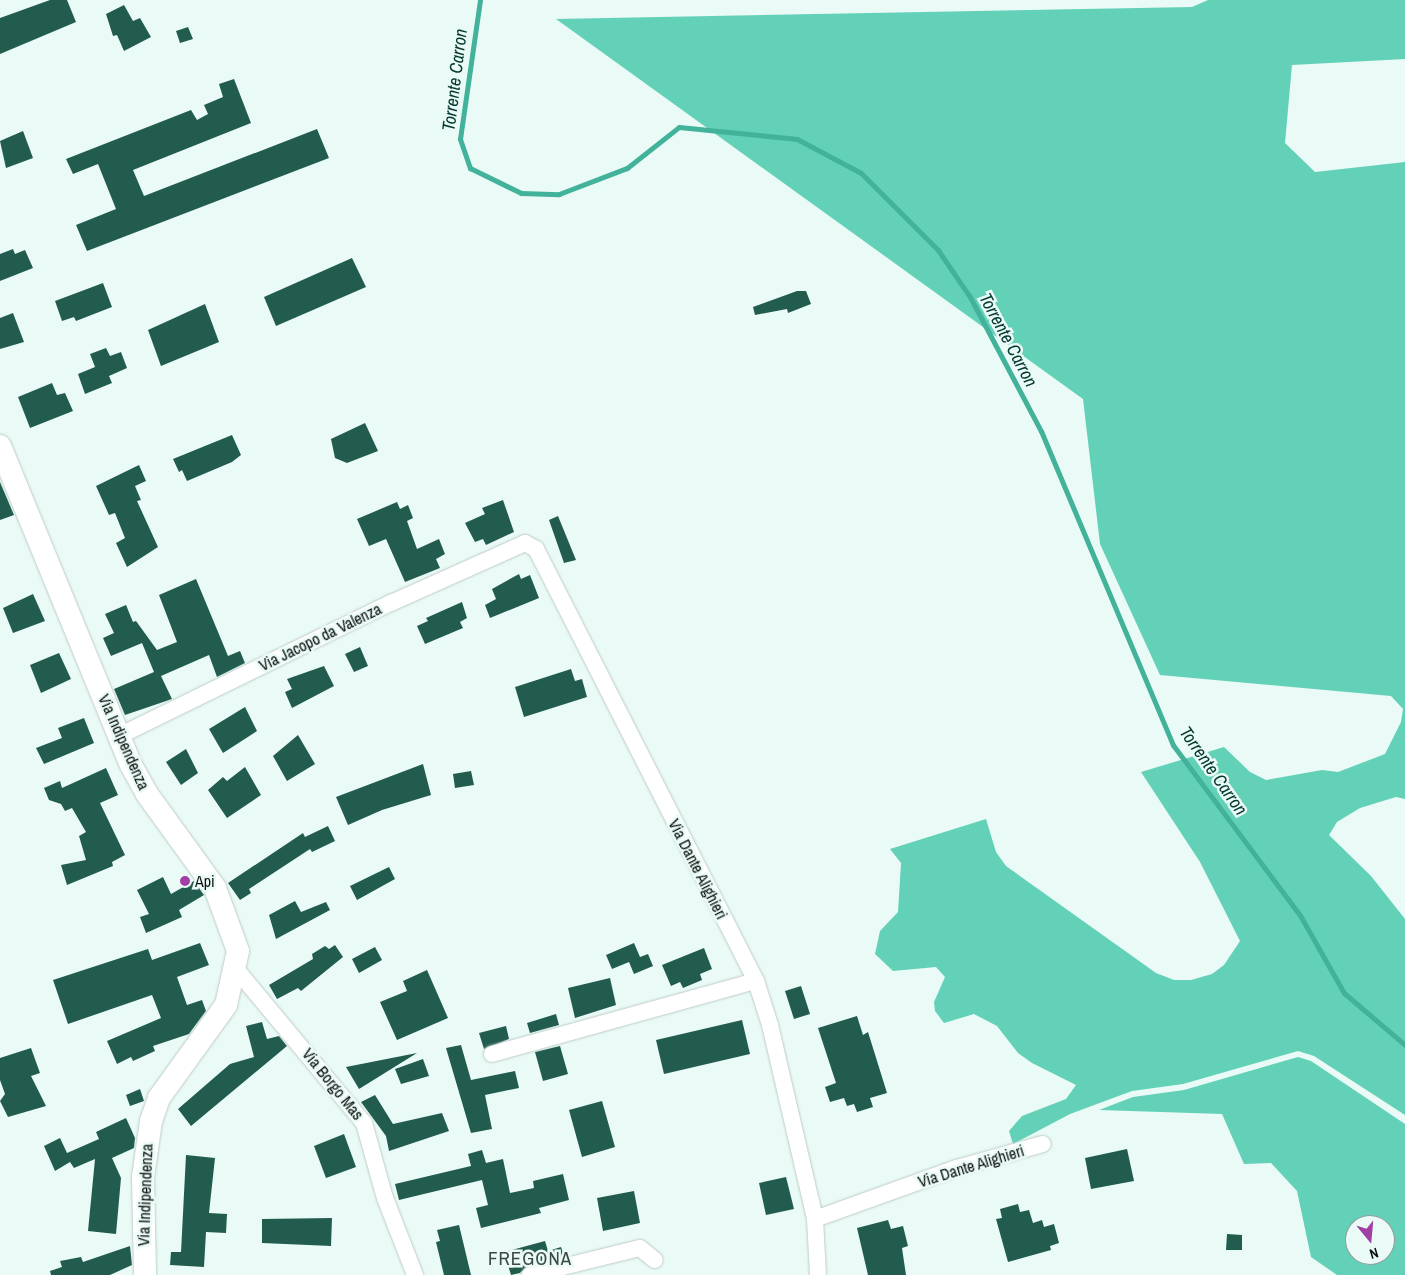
<!DOCTYPE html>
<html>
<head>
<meta charset="utf-8">
<style>
	body { margin:0 }
	#map { position:relative; width:1405px; height:1275px; overflow:hidden; background:#eafaf6; font-family:"Archivo Narrow",sans-serif }
	div>[style] { position:absolute }
	.forest>* { inset:0; background:#63d1b8 }
	.stream>* { height:5px; margin:-2.5px; padding:0 2.5px; transform-origin:2.5px; border-radius:2.5px; background:#42b29a }
	.building>* { inset:0; background:#225c4f }
	.roads { filter:drop-shadow(0 0 1px #bdccc8) drop-shadow(0 0 1px #bdccc8) }
	.minor>* { height:16px; margin:-8px; padding:0 8px; transform-origin:8px; border-radius:8px; background:#fff }
	.secondary>* { height:22px; margin:-11px; padding:0 11px; transform-origin:11px; border-radius:11px; background:#fff }
	.dots>* { width:14px; height:14px; translate:-50% -50%; box-sizing:border-box; border:2px solid #eafaf6; border-radius:50% }
	span { translate:-50% -50%; white-space:nowrap; text-align:center; line-height:1.15; -webkit-text-stroke:5px #eafaf6; paint-order:stroke }
	.street-label { font-size:16px; color:#0a0f0e }
	.poi-label { font-size:16px; color:#0a0f0e }
	.left { translate:0 -50%; text-align:left }
	.water-label { font-size:18px; color:#04392f; font-style:italic }
	.quarter-label { font-size:19px; color:#3c4945; letter-spacing:1px }
	.north { position:absolute; left:1345px; top:1215px; width:50px; height:50px; box-sizing:border-box; background:#eafaf6; border:1px solid #909c99; border-radius:50%; rotate:163deg; font-size:14px; font-weight:700; line-height:20px; text-align:center; color:#0a0f0e }
	.north::after { content:''; display:block; margin:auto; width:18px; height:22px; background:#a23fa6; clip-path:polygon(50% 0,100% 100%,50% 72%,0 100%) }
</style>
</head>
<body>
<div id="map">
	<div class="forest">
		<i style="clip-path:polygon(1208px 0,1405px 0,1405px 59px,1292px 65px,1285px 143px,1315px 172px,1405px 162px,1405px 799px,1396px 797px,1360px 808px,1337px 822px,1329px 835px,1371px 876px,1405px 919px,1405px 1115px,1314px 1056px,1298px 1051px,1183px 1084px,1132px 1091px,1070px 1114px,1013px 1144px,1009px 1131px,1022px 1116px,1066px 1099px,1076px 1085px,1032px 1063px,1018px 1053px,997px 1026px,974px 1014px,944px 1023px,935px 1011px,934px 1002px,945px 977px,936px 967px,893px 971px,875px 954px,880px 931px,898px 912px,901px 863px,890px 849px,986px 819px,996px 852px,1006px 866px,1156px 973px,1174px 980px,1191px 980px,1212px 974px,1224px 965px,1240px 941px,1200px 862px,1141px 772px,1224px 747px,1250px 772px,1266px 780px,1322px 770px,1338px 772px,1385px 754px,1401px 722px,1403px 709px,1391px 696px,1160px 675px,1100px 544px,1083px 399px,556px 19px,1192px 7px)"></i>
		<i style="clip-path:polygon(evenodd,1298px 1057px,1311px 1061px,1405px 1124px,1405px 1275px,1337px 1275px,1311px 1257px,1297px 1191px,1271px 1163px,1244px 1164px,1222px 1114px,1099px 1110px,1133px 1097px,1184px 1090px,1298px 1057px,1355px 1225px,1385px 1225px,1385px 1255px,1355px 1255px,1355px 1225px)"></i>
	</div>
	<div class="stream">
		<i style="left:480px;top:0;width:140px;rotate:98.2deg"></i>
		<i style="left:460px;top:139px;width:31px;rotate:71deg"></i>
		<i style="left:470px;top:168px;width:57px;rotate:26.1deg"></i>
		<i style="left:521px;top:193px;width:38px;rotate:2deg"></i>
		<i style="left:559px;top:194px;width:73px;rotate:-20.9deg"></i>
		<i style="left:627px;top:168px;width:66px;rotate:-38.3deg"></i>
		<i style="left:679px;top:127px;width:119px;rotate:5.8deg"></i>
		<i style="left:797px;top:139px;width:72px;rotate:28deg"></i>
		<i style="left:861px;top:173px;width:109px;rotate:45deg"></i>
		<i style="left:938px;top:250px;width:57px;rotate:55.8deg"></i>
		<i style="left:970px;top:297px;width:152px;rotate:62.1deg"></i>
		<i style="left:1041px;top:431px;width:341px;rotate:67.2deg"></i>
		<i style="left:1173px;top:745px;width:214px;rotate:53.3deg"></i>
		<i style="left:1301px;top:917px;width:87px;rotate:60.5deg"></i>
		<i style="left:1344px;top:993px;width:80px;rotate:40.4deg"></i>
	</div>
	<div class="building">
		<i style="clip-path:polygon(50px 0,67px 0,76px 22px,0 54px,0 18px)"></i>
		<i style="clip-path:polygon(124px 5px,133px 21px,140px 18px,151px 37px,124px 51px,117px 35px,113px 36px,106px 14px)"></i>
		<i style="clip-path:polygon(188px 27px,193px 39px,180px 43px,176px 31px)"></i>
		<i style="clip-path:polygon(234px 79px,251px 123px,133px 170px,144px 196px,317px 129px,329px 158px,87px 251px,76px 225px,116px 209px,98px 164px,73px 174px,66px 159px,191px 110px,197px 120px,208px 114px,204px 105px,223px 97px,219px 84px)"></i>
		<i style="clip-path:polygon(23px 131px,33px 158px,6px 168px,0 141px)"></i>
		<i style="clip-path:polygon(13px 249px,15px 254px,25px 250px,33px 268px,0 281px,0 254px)"></i>
		<i style="clip-path:polygon(352px 258px,366px 287px,276px 326px,264px 297px)"></i>
		<i style="clip-path:polygon(103px 283px,112px 307px,76px 321px,74px 317px,62px 321px,55px 301px)"></i>
		<i style="clip-path:polygon(797px 291px,806px 291px,811px 304px,788px 313px,787px 309px,755px 315px,753px 307px)"></i>
		<i style="clip-path:polygon(205px 304px,219px 342px,161px 366px,148px 330px)"></i>
		<i style="clip-path:polygon(13px 313px,24px 342px,0 349px,0 318px)"></i>
		<i style="clip-path:polygon(106px 348px,110px 356px,121px 352px,127px 368px,109px 376px,112px 383px,85px 394px,78px 374px,95px 367px,90px 354px)"></i>
		<i style="clip-path:polygon(52px 383px,57px 395px,65px 393px,73px 411px,30px 428px,18px 397px)"></i>
		<i style="clip-path:polygon(365px 423px,378px 451px,347px 463px,335px 458px,331px 439px)"></i>
		<i style="clip-path:polygon(232px 435px,241px 455px,232px 462px,187px 481px,182px 470px,179px 472px,173px 459px)"></i>
		<i style="clip-path:polygon(139px 465px,146px 481px,135px 486px,141px 500px,137px 501px,158px 547px,127px 567px,116px 543px,125px 538px,115px 513px,109px 515px,96px 486px)"></i>
		<i style="clip-path:polygon(0 482px,14px 515px,0 520px)"></i>
		<i style="clip-path:polygon(503px 500px,514px 532px,486px 545px,483px 539px,475px 542px,465px 523px,485px 514px,482px 508px)"></i>
		<i style="clip-path:polygon(397px 502px,400px 509px,408px 505px,413px 518px,407px 521px,417px 549px,439px 539px,445px 554px,436px 559px,440px 568px,405px 582px,386px 539px,369px 546px,357px 519px)"></i>
		<i style="clip-path:polygon(558px 516px,576px 560px,564px 563px,549px 520px)"></i>
		<i style="clip-path:polygon(519px 574px,521px 579px,530px 575px,539px 598px,490px 618px,485px 605px,496px 599px,492px 589px)"></i>
		<i style="clip-path:polygon(196px 579px,228px 656px,240px 651px,245px 663px,217px 677px,209px 655px,161px 676px,172px 699px,125px 715px,114px 689px,154px 672px,142px 643px,111px 656px,103px 638px,114px 633px,105px 614px,126px 605px,133px 622px,136px 621px,157px 650px,177px 642px,159px 595px)"></i>
		<i style="clip-path:polygon(33px 594px,45px 621px,13px 633px,3px 608px)"></i>
		<i style="clip-path:polygon(462px 602px,467px 618px,460px 622px,463px 628px,425px 644px,417px 626px,428px 621px,426px 618px)"></i>
		<i style="clip-path:polygon(360px 647px,368px 666px,354px 672px,345px 654px)"></i>
		<i style="clip-path:polygon(59px 653px,71px 679px,41px 693px,30px 665px)"></i>
		<i style="clip-path:polygon(324px 666px,334px 686px,292px 708px,285px 692px,292px 689px,287px 679px)"></i>
		<i style="clip-path:polygon(571px 669px,575px 681px,582px 679px,587px 697px,524px 717px,515px 687px)"></i>
		<i style="clip-path:polygon(245px 707px,257px 731px,223px 753px,209px 729px)"></i>
		<i style="clip-path:polygon(84px 718px,94px 743px,44px 764px,36px 748px,62px 738px,58px 728px)"></i>
		<i style="clip-path:polygon(298px 735px,315px 764px,287px 781px,273px 756px)"></i>
		<i style="clip-path:polygon(186px 749px,198px 773px,181px 785px,166px 762px)"></i>
		<i style="clip-path:polygon(423px 764px,431px 795px,382px 810px,348px 825px,336px 797px)"></i>
		<i style="clip-path:polygon(245px 767px,261px 795px,227px 818px,208px 790px,223px 777px,227px 781px)"></i>
		<i style="clip-path:polygon(106px 768px,118px 795px,100px 803px,125px 855px,112px 862px,113px 866px,67px 885px,61px 865px,86px 860px,79px 836px,86px 832px,72px 808px,65px 811px,61px 804px,49px 800px,44px 788px,60px 781px,62px 788px)"></i>
		<i style="clip-path:polygon(471px 771px,474px 785px,455px 788px,453px 774px)"></i>
		<i style="clip-path:polygon(328px 826px,335px 841px,312px 852px,310px 849px,249px 889px,251px 893px,240px 900px,228px 883px,303px 833px,305px 837px)"></i>
		<i style="clip-path:polygon(389px 867px,395px 879px,357px 900px,350px 886px)"></i>
		<i style="clip-path:polygon(163px 877px,171px 894px,194px 881px,204px 895px,179px 910px,182px 917px,146px 933px,140px 917px,149px 914px,137px 890px)"></i>
		<i style="clip-path:polygon(295px 901px,301px 912px,326px 902px,330px 910px,276px 939px,269px 915px)"></i>
		<i style="clip-path:polygon(200px 943px,209px 965px,177px 977px,187px 1005px,202px 1000px,206px 1011px,189px 1034px,153px 1046px,155px 1051px,133px 1061px,131px 1057px,117px 1064px,107px 1041px,161px 1018px,152px 995px,68px 1024px,53px 980px,148px 949px,152px 960px)"></i>
		<i style="clip-path:polygon(634px 943px,640px 957px,648px 954px,653px 966px,634px 974px,629px 962px,612px 969px,606px 955px)"></i>
		<i style="clip-path:polygon(335px 945px,343px 957px,301px 991px,298px 988px,277px 999px,269px 985px,313px 959px,312px 954px,325px 946px,329px 949px)"></i>
		<i style="clip-path:polygon(375px 947px,382px 960px,359px 973px,352px 959px)"></i>
		<i style="clip-path:polygon(704px 948px,712px 969px,700px 974px,702px 980px,683px 988px,680px 982px,671px 986px,662px 965px)"></i>
		<i style="clip-path:polygon(427px 970px,448px 1018px,397px 1040px,380px 1002px,407px 991px,403px 981px)"></i>
		<i style="clip-path:polygon(610px 978px,616px 1005px,575px 1018px,568px 988px)"></i>
		<i style="clip-path:polygon(801px 986px,810px 1014px,794px 1019px,785px 991px)"></i>
		<i style="clip-path:polygon(556px 1014px,559px 1025px,530px 1033px,527px 1023px)"></i>
		<i style="clip-path:polygon(857px 1016px,863px 1035px,868px 1032px,887px 1093px,870px 1098px,873px 1107px,857px 1112px,854px 1104px,847px 1106px,844px 1098px,830px 1102px,825px 1087px,836px 1083px,818px 1028px)"></i>
		<i style="clip-path:polygon(742px 1020px,750px 1054px,664px 1074px,656px 1040px)"></i>
		<i style="clip-path:polygon(262px 1022px,267px 1039px,279px 1036px,287px 1046px,191px 1126px,178px 1109px,230px 1064px,254px 1057px,246px 1026px)"></i>
		<i style="clip-path:polygon(506px 1026px,509px 1039px,484px 1049px,479px 1033px)"></i>
		<i style="clip-path:polygon(461px 1045px,471px 1080px,515px 1071px,519px 1088px,485px 1095px,492px 1129px,471px 1133px,446px 1048px)"></i>
		<i style="clip-path:polygon(560px 1046px,568px 1074px,543px 1081px,535px 1052px)"></i>
		<i style="clip-path:polygon(31px 1048px,40px 1073px,31px 1076px,46px 1106px,8px 1117px,0 1101px,5px 1094px,0 1080px,0 1058px)"></i>
		<i style="clip-path:polygon(417px 1053px,359px 1089px,346px 1067px)"></i>
		<i style="clip-path:polygon(423px 1059px,429px 1076px,401px 1084px,395px 1069px)"></i>
		<i style="clip-path:polygon(140px 1089px,144px 1101px,130px 1106px,126px 1095px)"></i>
		<i style="clip-path:polygon(375px 1095px,393px 1124px,442px 1113px,449px 1131px,389px 1151px,386px 1136px,361px 1102px)"></i>
		<i style="clip-path:polygon(602px 1101px,615px 1147px,582px 1157px,569px 1110px)"></i>
		<i style="clip-path:polygon(126px 1118px,135px 1138px,134px 1148px,112px 1158px,121px 1178px,116px 1234px,88px 1231px,95px 1159px,74px 1168px,70px 1162px,55px 1171px,44px 1146px,60px 1138px,67px 1153px,99px 1139px,96px 1132px)"></i>
		<i style="clip-path:polygon(344px 1134px,356px 1167px,326px 1178px,314px 1146px)"></i>
		<i style="clip-path:polygon(1127px 1149px,1134px 1181px,1091px 1189px,1085px 1158px)"></i>
		<i style="clip-path:polygon(482px 1150px,486px 1163px,503px 1159px,510px 1193px,534px 1188px,533px 1181px,563px 1174px,569px 1200px,539px 1208px,541px 1213px,481px 1228px,476px 1208px,488px 1205px,482px 1180px,399px 1200px,395px 1184px,471px 1166px,468px 1154px)"></i>
		<i style="clip-path:polygon(186px 1155px,215px 1158px,209px 1213px,227px 1214px,226px 1233px,206px 1232px,204px 1267px,170px 1265px,171px 1252px,181px 1252px)"></i>
		<i style="clip-path:polygon(786px 1177px,794px 1209px,766px 1215px,759px 1183px)"></i>
		<i style="clip-path:polygon(634px 1191px,640px 1223px,603px 1231px,597px 1198px)"></i>
		<i style="clip-path:polygon(1018px 1204px,1020px 1212px,1029px 1210px,1033px 1223px,1042px 1220px,1044px 1227px,1054px 1224px,1059px 1243px,1050px 1246px,1051px 1250px,1008px 1262px,996px 1219px,1002px 1218px,1000px 1209px)"></i>
		<i style="clip-path:polygon(332px 1218px,331px 1246px,262px 1243px,262px 1219px)"></i>
		<i style="clip-path:polygon(888px 1220px,891px 1229px,903px 1226px,908px 1246px,902px 1248px,906px 1275px,868px 1275px,857px 1228px)"></i>
		<i style="clip-path:polygon(459px 1225px,471px 1275px,444px 1275px,436px 1242px,440px 1241px,437px 1230px)"></i>
		<i style="clip-path:polygon(1227px 1234px,1242px 1235px,1242px 1250px,1226px 1250px)"></i>
		<i style="clip-path:polygon(545px 1241px,548px 1251px,561px 1247px,564px 1256px,528px 1265px,520px 1273px,511px 1275px,504px 1252px)"></i>
		<i style="clip-path:polygon(130px 1246px,132px 1265px,110px 1275px,51px 1275px,50px 1271px,62px 1267px,60px 1261px,81px 1257px,83px 1262px)"></i>
	</div>
	<div class="roads">
		<div class="minor">
			<i style="left:119px;top:736px;width:303px;rotate:-26.1deg"></i>
			<i style="left:391px;top:603px;width:147px;rotate:-24.1deg"></i>
			<i style="left:525px;top:543px;width:13px;rotate:29deg"></i>
			<i style="left:536px;top:549px;width:485px;rotate:63deg"></i>
			<i style="left:756px;top:981px;width:46px;rotate:72.3deg"></i>
			<i style="left:770px;top:1025px;width:199px;rotate:76.9deg"></i>
			<i style="left:815px;top:1219px;width:56px;rotate:86.9deg"></i>
			<i style="left:236px;top:969px;width:200px;rotate:50.3deg"></i>
			<i style="left:364px;top:1123px;width:78px;rotate:74.4deg"></i>
			<i style="left:385px;top:1198px;width:83px;rotate:68.7deg"></i>
			<i style="left:492px;top:1054px;width:274px;rotate:-15.5deg"></i>
			<i style="left:815px;top:1219px;width:151px;rotate:-19.8deg"></i>
			<i style="left:957px;top:1168px;width:89px;rotate:-15.6deg"></i>
			<i style="left:530px;top:1275px;width:113px;rotate:-13.8deg"></i>
			<i style="left:640px;top:1248px;width:19px;rotate:39deg"></i>
		</div>
		<div class="secondary">
			<i style="left:0;top:446px;width:345px;rotate:67.7deg"></i>
			<i style="left:131px;top:765px;width:33px;rotate:61deg"></i>
			<i style="left:147px;top:794px;width:116px;rotate:54.1deg"></i>
			<i style="left:215px;top:888px;width:67px;rotate:69.9deg"></i>
			<i style="left:238px;top:951px;width:55px;rotate:102.5deg"></i>
			<i style="left:226px;top:1005px;width:115px;rotate:125.8deg"></i>
			<i style="left:159px;top:1098px;width:24px;rotate:109deg"></i>
			<i style="left:151px;top:1121px;width:57px;rotate:98.1deg"></i>
			<i style="left:143px;top:1177px;width:98px;rotate:88.8deg"></i>
		</div>
	</div>
	<div class="dots">
		<i style="left:185px;top:881px;background:#a23fa6"></i>
	</div>
	<div class="street-label">
		<span style="left:320px;top:637px;rotate:-26deg">Via Jacopo da Valenza</span>
		<span style="left:124px;top:742px;rotate:66deg">Via Indipendenza</span>
		<span style="left:698px;top:869px;rotate:63deg">Via Dante Alighieri</span>
		<span style="left:333px;top:1084px;rotate:51deg">Via Borgo Mas</span>
		<span style="left:971px;top:1166px;rotate:-17deg">Via Dante Alighieri</span>
		<span style="left:145px;top:1195px;rotate:-88deg">Via Indipendenza</span>
	</div>
	<div class="poi-label">
		<span class="left" style="left:195px;top:881px">Api</span>
	</div>
	<div class="water-label">
		<span style="left:455px;top:80px;rotate:-83deg">Torrente Carron</span>
		<span style="left:1008px;top:340px;rotate:62deg">Torrente Carron</span>
		<span style="left:1213px;top:771px;rotate:55deg">Torrente Carron</span>
	</div>
	<div class="quarter-label">
		<span style="left:530px;top:1259px">FREGONA</span>
	</div>
	<div class="north">N</div>
</div>
</body>
</html>
